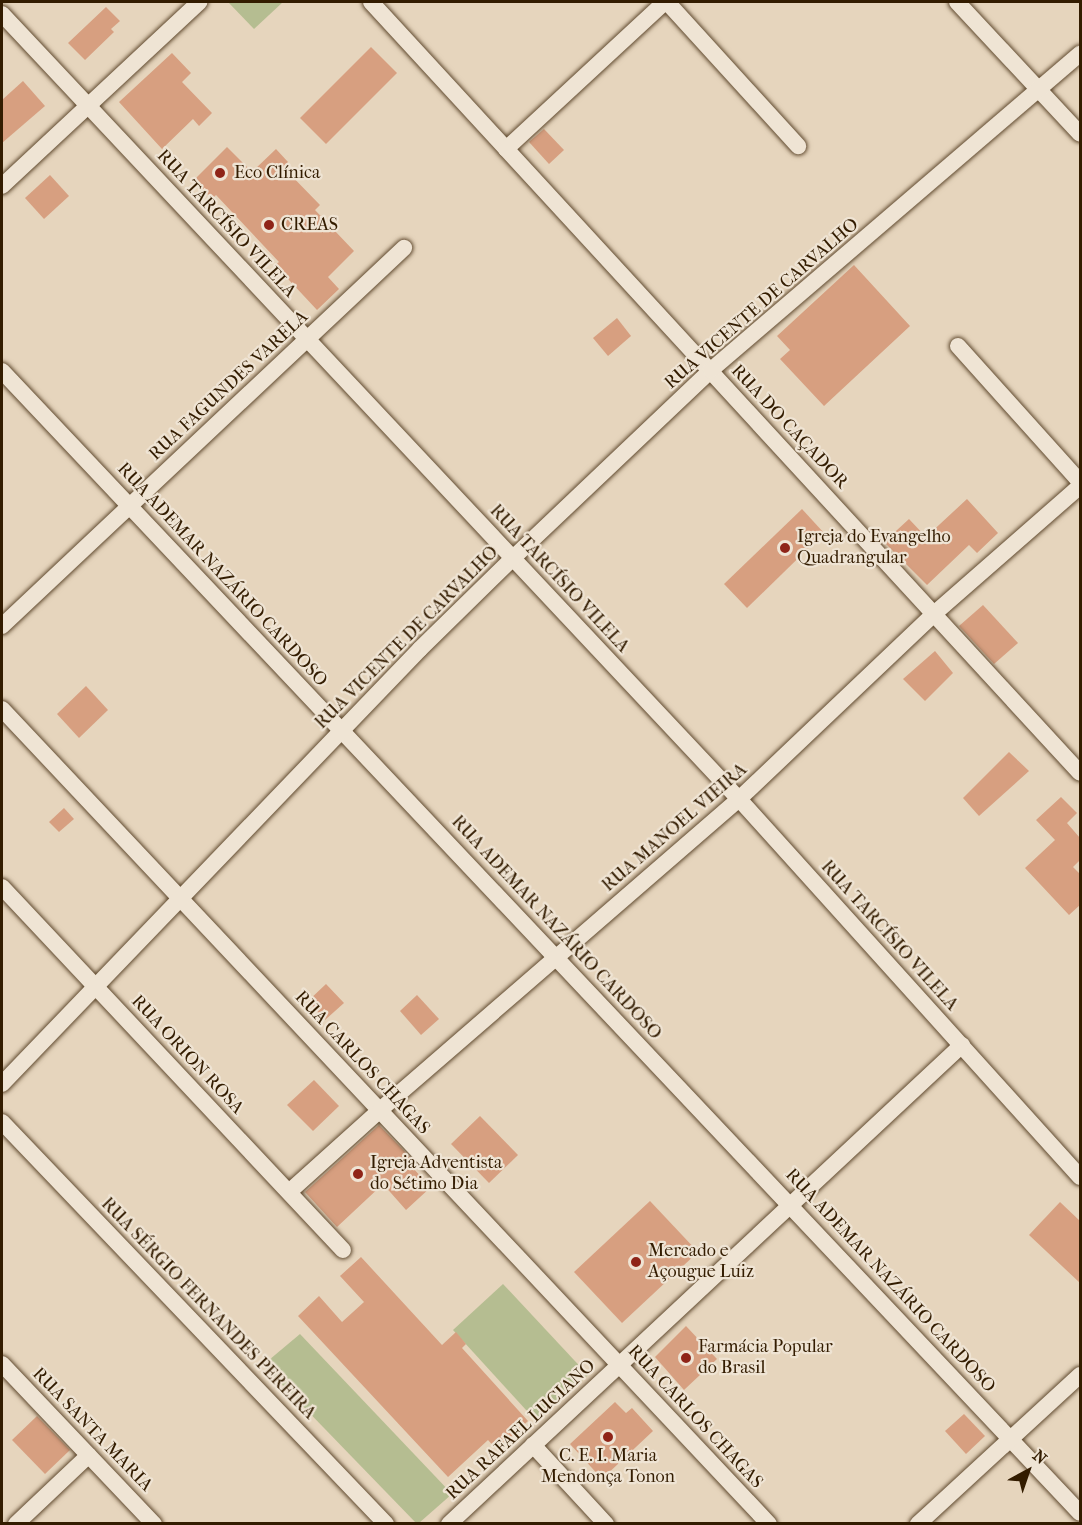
<!DOCTYPE html>
<html>
<head>
<meta charset="utf-8">
<style>
	body { margin:0 }
	#map { position:relative; width:1082px; height:1525px; overflow:hidden; background:#e6d5bd; font-family:"IM FELL French Canon",serif }
	div>[style] { position:absolute }
	.green>* { inset:0; background:#b5bd91 }
	.building>* { inset:0; background:#d79f80 }
	.roads { filter:drop-shadow(0 0 2px #604a2f) drop-shadow(0 0 2px #604a2f) }
	.street>* { height:16px; margin:-8px; padding:0 8px; transform-origin:8px; border-radius:8px; background:#efe4d4 }
	.dots>* { width:16px; height:16px; translate:-50% -50%; box-sizing:border-box; border:3px solid #efe4d4; border-radius:50% }
	span { translate:-50% -50%; white-space:nowrap; text-align:center; line-height:1.15; -webkit-text-stroke:4.5px #efe4d4; paint-order:stroke }
	.poi-label { font-size:18px; color:#331c00 }
	.left { translate:0 -50%; text-align:left }
	.street-label { font-size:18px; color:#331c00 }
	.frame { position:absolute; inset:0; border:3px solid #331c00; pointer-events:none }
	.north { position:absolute; left:998px; top:1441px; width:60px; height:60px; -webkit-text-stroke:4px #efe4d4; paint-order:stroke; rotate:40deg; font-size:16px; font-weight:700; line-height:24px; text-align:center; color:#331c00 }
	.north::after { content:''; display:block; margin:auto; width:21px; height:27px; background:#331c00; clip-path:polygon(50% 0,100% 100%,50% 72%,0 100%) }
</style>
</head>
<body>
<div id="map">
	<div class="green">
		<i style="clip-path:polygon(228px 2px,283px 2px,254px 29px)"></i>
		<i style="clip-path:polygon(503px 1284px,588px 1375px,537px 1422px,453px 1330px)"></i>
		<i style="clip-path:polygon(300px 1334px,452px 1494px,419px 1523px,416px 1523px,263px 1365px)"></i>
	</div>
	<div class="building">
		<i style="clip-path:polygon(106px 7px,120px 21px,111px 29px,114px 32px,85px 60px,68px 43px)"></i>
		<i style="clip-path:polygon(371px 47px,397px 73px,326px 144px,300px 118px)"></i>
		<i style="clip-path:polygon(172px 53px,191px 73px,182px 82px,212px 113px,199px 126px,193px 119px,162px 149px,119px 102px)"></i>
		<i style="clip-path:polygon(23px 81px,45px 106px,2px 143px,2px 100px)"></i>
		<i style="clip-path:polygon(544px 129px,564px 150px,549px 164px,529px 142px)"></i>
		<i style="clip-path:polygon(227px 147px,252px 172px,276px 149px,288px 162px,283px 167px,320px 205px,315px 210px,354px 251px,328px 277px,339px 289px,317px 310px,275px 265px,279px 262px,216px 195px,212px 199px,194px 180px)"></i>
		<i style="clip-path:polygon(50px 175px,69px 196px,44px 219px,25px 198px)"></i>
		<i style="clip-path:polygon(854px 265px,910px 326px,824px 406px,780px 359px,790px 350px,777px 336px)"></i>
		<i style="clip-path:polygon(617px 318px,631px 336px,608px 356px,593px 338px)"></i>
		<i style="clip-path:polygon(967px 499px,998px 533px,977px 553px,969px 545px,927px 585px,884px 542px,909px 519px,926px 537px)"></i>
		<i style="clip-path:polygon(802px 509px,824px 533px,747px 608px,724px 584px)"></i>
		<i style="clip-path:polygon(983px 605px,1018px 643px,994px 664px,959px 626px)"></i>
		<i style="clip-path:polygon(935px 651px,953px 673px,925px 701px,903px 679px)"></i>
		<i style="clip-path:polygon(86px 686px,108px 710px,79px 738px,57px 714px)"></i>
		<i style="clip-path:polygon(1009px 752px,1029px 771px,979px 816px,963px 798px)"></i>
		<i style="clip-path:polygon(1061px 797px,1077px 813px,1067px 823px,1080px 838px,1080px 860px,1073px 867px,1080px 874px,1080px 905px,1069px 915px,1025px 868px,1055px 840px,1036px 820px)"></i>
		<i style="clip-path:polygon(64px 808px,74px 819px,59px 832px,49px 822px)"></i>
		<i style="clip-path:polygon(326px 984px,344px 1003px,325px 1020px,308px 1001px)"></i>
		<i style="clip-path:polygon(417px 995px,439px 1019px,421px 1035px,400px 1011px)"></i>
		<i style="clip-path:polygon(314px 1080px,339px 1106px,313px 1131px,287px 1105px)"></i>
		<i style="clip-path:polygon(480px 1116px,518px 1155px,489px 1183px,451px 1144px)"></i>
		<i style="clip-path:polygon(379px 1125px,411px 1158px,407px 1162px,431px 1187px,406px 1210px,383px 1184px,337px 1227px,305px 1192px)"></i>
		<i style="clip-path:polygon(650px 1201px,698px 1252px,622px 1323px,574px 1272px)"></i>
		<i style="clip-path:polygon(1060px 1202px,1080px 1221px,1080px 1283px,1029px 1235px)"></i>
		<i style="clip-path:polygon(361px 1257px,442px 1345px,456px 1332px,466px 1344px,462px 1348px,528px 1421px,497px 1450px,488px 1440px,448px 1477px,298px 1316px,319px 1296px,342px 1322px,364px 1302px,340px 1276px)"></i>
		<i style="clip-path:polygon(686px 1326px,717px 1359px,684px 1390px,655px 1357px)"></i>
		<i style="clip-path:polygon(615px 1402px,626px 1413px,632px 1408px,653px 1431px,602px 1479px,570px 1444px)"></i>
		<i style="clip-path:polygon(964px 1414px,985px 1436px,966px 1454px,945px 1431px)"></i>
		<i style="clip-path:polygon(37px 1416px,70px 1450px,45px 1474px,12px 1440px)"></i>
	</div>
	<div class="roads">
		<div class="street">
			<i style="left:371px;top:2px;width:1047px;rotate:47.4deg"></i>
			<i style="left:667px;top:2px;width:195px;rotate:47.7deg"></i>
			<i style="left:957px;top:2px;width:180px;rotate:47deg"></i>
			<i style="left:2px;top:14px;width:1077px;rotate:46.81deg"></i>
			<i style="left:739px;top:799px;width:509px;rotate:47.95deg"></i>
			<i style="left:506px;top:149px;width:217px;rotate:-42.8deg"></i>
			<i style="left:2px;top:186px;width:270px;rotate:-43deg"></i>
			<i style="left:958px;top:346px;width:183px;rotate:48.1deg"></i>
			<i style="left:2px;top:371px;width:1570px;rotate:46.65deg"></i>
			<i style="left:2px;top:626px;width:552px;rotate:-43.24deg"></i>
			<i style="left:2px;top:709px;width:1119px;rotate:46.74deg"></i>
			<i style="left:2px;top:887px;width:498px;rotate:46.8deg"></i>
			<i style="left:2px;top:1084px;width:603px;rotate:-46.14deg"></i>
			<i style="left:420px;top:649px;width:130px;rotate:-44.4deg"></i>
			<i style="left:513px;top:558px;width:273px;rotate:-43.5deg"></i>
			<i style="left:711px;top:370px;width:486px;rotate:-40.6deg"></i>
			<i style="left:2px;top:1122px;width:556px;rotate:46.31deg"></i>
			<i style="left:289px;top:1192px;width:122px;rotate:-42deg"></i>
			<i style="left:380px;top:1110px;width:475px;rotate:-40.9deg"></i>
			<i style="left:739px;top:799px;width:270px;rotate:-43.5deg"></i>
			<i style="left:935px;top:613px;width:193px;rotate:-41.2deg"></i>
			<i style="left:2px;top:1364px;width:221px;rotate:46.5deg"></i>
			<i style="left:533px;top:1445px;width:108px;rotate:47.3deg"></i>
			<i style="left:16px;top:1524px;width:100px;rotate:-43.4deg"></i>
			<i style="left:449px;top:1524px;width:702px;rotate:-43.04deg"></i>
			<i style="left:918px;top:1524px;width:220px;rotate:-42.6deg"></i>
		</div>
	</div>
	<div class="dots">
		<i style="left:220px;top:173px;background:#8f2418"></i>
		<i style="left:269px;top:225px;background:#8f2418"></i>
		<i style="left:785px;top:548px;background:#8f2418"></i>
		<i style="left:358px;top:1174px;background:#8f2418"></i>
		<i style="left:636px;top:1262px;background:#8f2418"></i>
		<i style="left:686px;top:1358px;background:#8f2418"></i>
		<i style="left:608px;top:1437px;background:#8f2418"></i>
	</div>
	<div class="poi-label">
		<span class="left" style="left:234px;top:173px">Eco Clínica</span>
		<span class="left" style="left:281px;top:225px">CREAS</span>
		<span class="left" style="left:797px;top:548px">Igreja do Evangelho<br>Quadrangular</span>
		<span class="left" style="left:370px;top:1174px">Igreja Adventista<br>do Sétimo Dia</span>
		<span class="left" style="left:648px;top:1262px">Mercado e<br>Açougue Luiz</span>
		<span class="left" style="left:698px;top:1358px">Farmácia Popular<br>do Brasil</span>
		<span style="left:608px;top:1467px">C. E. I. Maria<br>Mendonça Tonon</span>
	</div>
	<div class="street-label">
		<span style="left:226px;top:224px;rotate:47deg">RUA TARCÍSIO VILELA</span>
		<span style="left:762px;top:304px;rotate:-41deg">RUA VICENTE DE CARVALHO</span>
		<span style="left:229px;top:386px;rotate:-43deg">RUA FAGUNDES VARELA</span>
		<span style="left:789px;top:427px;rotate:47deg">RUA DO CAÇADOR</span>
		<span style="left:222px;top:575px;rotate:47deg">RUA ADEMAR NAZÁRIO CARDOSO</span>
		<span style="left:559px;top:579px;rotate:47deg">RUA TARCÍSIO VILELA</span>
		<span style="left:407px;top:638px;rotate:-45deg">RUA VICENTE DE CARVALHO</span>
		<span style="left:675px;top:828px;rotate:-41deg">RUA MANOEL VIEIRA</span>
		<span style="left:556px;top:928px;rotate:47deg">RUA ADEMAR NAZÁRIO CARDOSO</span>
		<span style="left:889px;top:936px;rotate:48deg">RUA TARCÍSIO VILELA</span>
		<span style="left:187px;top:1055px;rotate:47deg">RUA ORION ROSA</span>
		<span style="left:362px;top:1063px;rotate:47deg">RUA CARLOS CHAGAS</span>
		<span style="left:890px;top:1281px;rotate:47deg">RUA ADEMAR NAZÁRIO CARDOSO</span>
		<span style="left:208px;top:1309px;rotate:46deg">RUA SÉRGIO FERNANDES PEREIRA</span>
		<span style="left:695px;top:1417px;rotate:47deg">RUA CARLOS CHAGAS</span>
		<span style="left:92px;top:1430px;rotate:46deg">RUA SANTA MARIA</span>
		<span style="left:521px;top:1430px;rotate:-43deg">RUA RAFAEL LUCIANO</span>
	</div>
	<div class="frame"></div>
	<div class="north">N</div>
</div>
</body>
</html>
